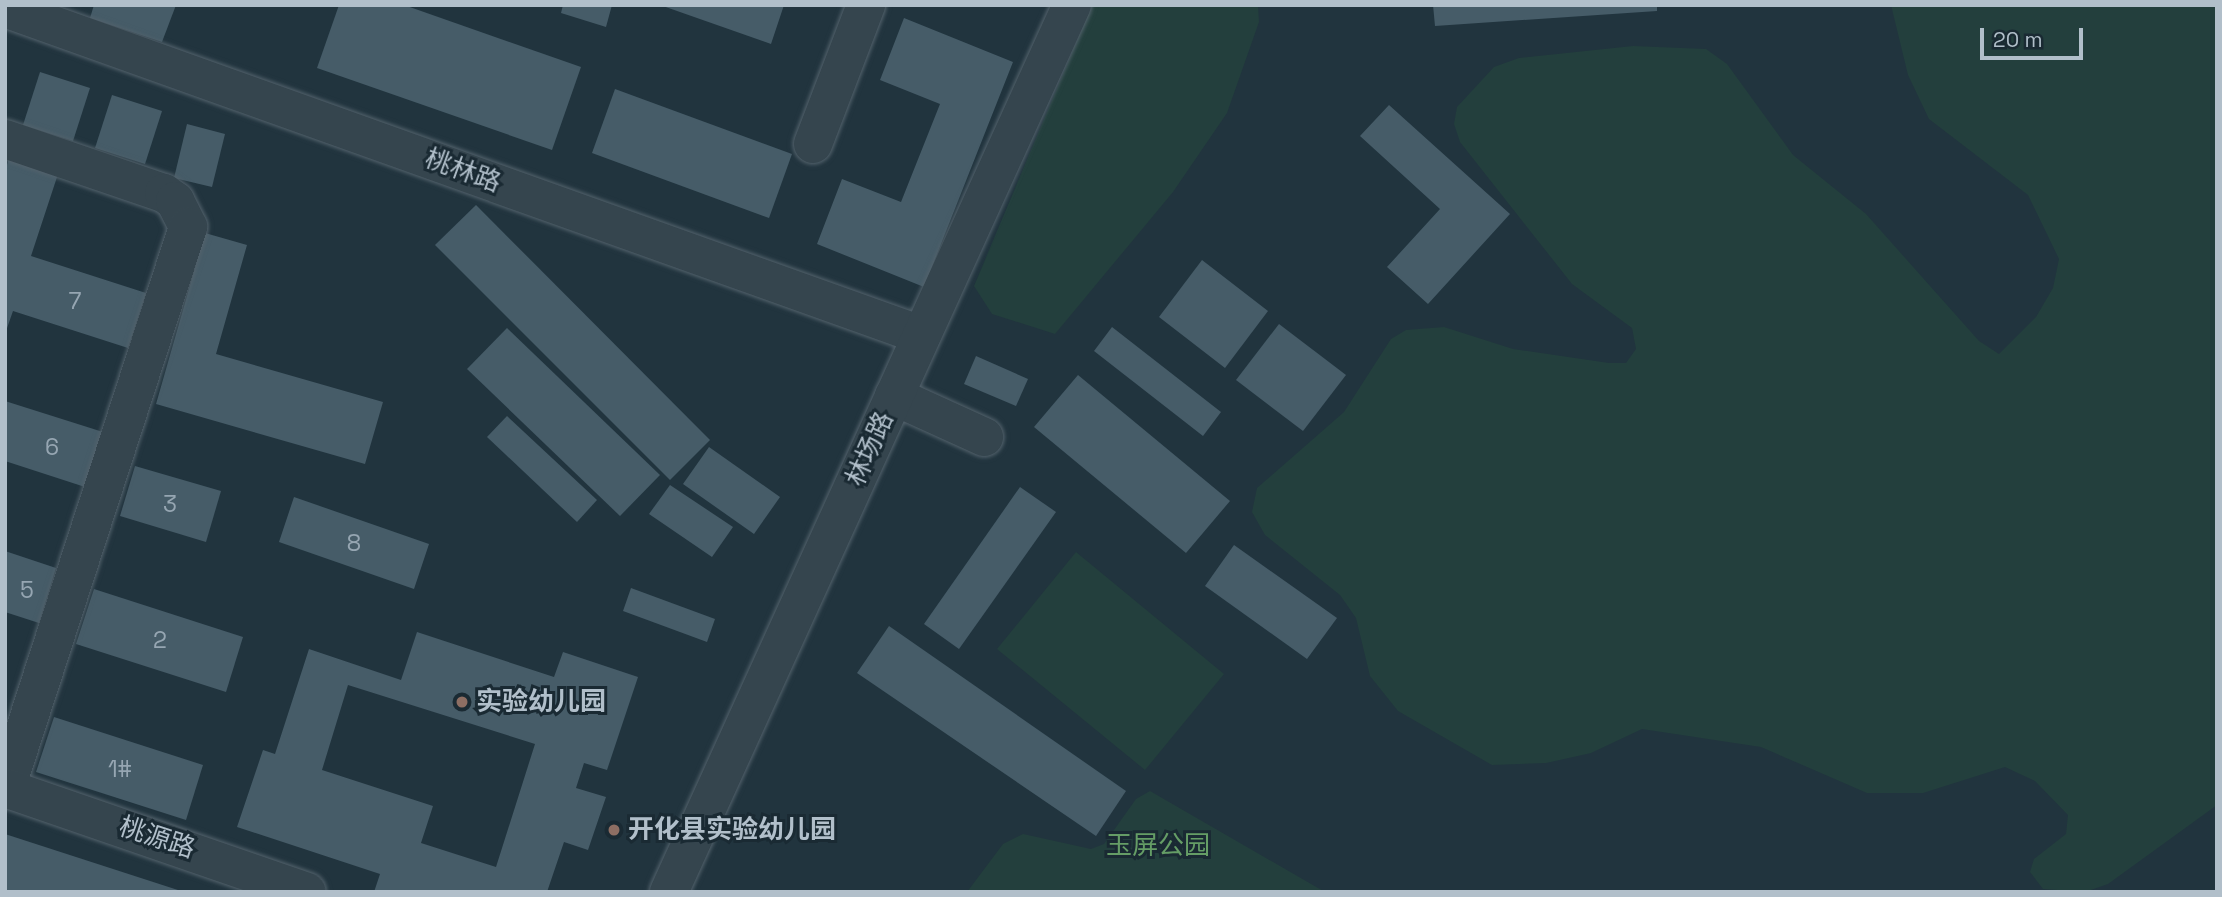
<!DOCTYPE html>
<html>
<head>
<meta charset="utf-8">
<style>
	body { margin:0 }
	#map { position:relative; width:2222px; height:897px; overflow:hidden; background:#21343e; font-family:"Space Grotesk","Noto Sans SC",sans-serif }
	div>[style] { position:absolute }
	.green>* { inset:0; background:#233f3d }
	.building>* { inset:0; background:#465c68 }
	.roads { filter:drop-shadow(0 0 2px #53626c) drop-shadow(0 0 2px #53626c) }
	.minor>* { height:38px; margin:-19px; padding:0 19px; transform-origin:19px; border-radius:19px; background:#35454e }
	.dots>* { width:19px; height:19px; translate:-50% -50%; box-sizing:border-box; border:4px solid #1a2a33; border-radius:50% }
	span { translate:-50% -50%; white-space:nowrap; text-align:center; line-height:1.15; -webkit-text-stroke:6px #1a2a33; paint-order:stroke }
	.number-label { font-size:23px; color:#96a6b2 }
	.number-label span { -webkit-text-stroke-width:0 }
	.street-label { font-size:26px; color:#b1bfca }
	.poi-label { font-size:26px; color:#b1bfca; font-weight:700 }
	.left { translate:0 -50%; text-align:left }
	.park-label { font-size:26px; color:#659d66 }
	.frame { position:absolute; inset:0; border:7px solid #b1bfca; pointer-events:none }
	.scale { position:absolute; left:1980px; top:28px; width:103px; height:32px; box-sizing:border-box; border:4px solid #b1bfca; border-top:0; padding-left:9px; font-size:21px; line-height:24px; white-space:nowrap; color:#b1bfca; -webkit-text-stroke:5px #1a2a33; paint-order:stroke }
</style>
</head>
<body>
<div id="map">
	<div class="green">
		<i style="clip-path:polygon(1092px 5px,1258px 5px,1259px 22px,1227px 113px,1173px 192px,1055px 334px,992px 314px,974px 286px)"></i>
		<i style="clip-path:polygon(1891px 5px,2217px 7px,2217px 805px,2108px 884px,2085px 892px,2043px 889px,2030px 872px,2034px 859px,2066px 834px,2068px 815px,2035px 781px,2005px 767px,1923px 793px,1867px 793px,1761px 747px,1642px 729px,1591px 753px,1546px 763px,1492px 765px,1398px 711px,1370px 676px,1356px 618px,1340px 595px,1265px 535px,1252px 512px,1257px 488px,1344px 412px,1391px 339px,1406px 330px,1444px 327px,1513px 349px,1609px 363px,1626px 363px,1636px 349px,1632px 328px,1572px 284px,1460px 142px,1454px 124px,1457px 107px,1494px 67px,1519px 58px,1633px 46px,1706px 49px,1727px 64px,1793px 155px,1866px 214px,1979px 341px,1999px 354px,2036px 317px,2053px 288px,2059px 259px,2028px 195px,1929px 119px,1908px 75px)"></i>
		<i style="clip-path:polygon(1076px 552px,1224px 674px,1145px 770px,997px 649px)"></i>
		<i style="clip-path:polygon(1150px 791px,1325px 892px,967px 892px,1003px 844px,1023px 834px,1091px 849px,1104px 844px,1136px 799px)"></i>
	</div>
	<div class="building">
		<i style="clip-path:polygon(94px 5px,176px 5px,162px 42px,90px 18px)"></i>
		<i style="clip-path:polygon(339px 5px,404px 5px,581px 67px,552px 150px,317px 68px)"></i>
		<i style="clip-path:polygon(563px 5px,612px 5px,606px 27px,561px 13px)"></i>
		<i style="clip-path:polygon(660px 5px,784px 5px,771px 44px)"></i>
		<i style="clip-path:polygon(1433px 5px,1657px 5px,1657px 11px,1435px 26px)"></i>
		<i style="clip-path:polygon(904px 18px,1013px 62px,924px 287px,817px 244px,842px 179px,901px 202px,940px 104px,880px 80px)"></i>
		<i style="clip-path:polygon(40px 72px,90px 88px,73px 141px,23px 125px)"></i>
		<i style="clip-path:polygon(615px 89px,792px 154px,769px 218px,592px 153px)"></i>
		<i style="clip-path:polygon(112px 95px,162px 111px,145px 164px,95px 148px)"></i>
		<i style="clip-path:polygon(1389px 105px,1510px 214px,1428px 304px,1387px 267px,1440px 209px,1360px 136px)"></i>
		<i style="clip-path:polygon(187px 124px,225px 134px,212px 187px,174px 178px)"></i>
		<i style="clip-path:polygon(10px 155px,59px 171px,31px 256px,146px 293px,128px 348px,13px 311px,5px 334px,5px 171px)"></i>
		<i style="clip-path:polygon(476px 205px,710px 440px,670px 480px,435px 245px)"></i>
		<i style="clip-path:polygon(205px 233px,247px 245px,216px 354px,383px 402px,365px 464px,156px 404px)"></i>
		<i style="clip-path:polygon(1202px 260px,1268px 311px,1225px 368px,1159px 317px)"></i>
		<i style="clip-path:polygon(1279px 324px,1346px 375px,1303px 431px,1236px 380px)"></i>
		<i style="clip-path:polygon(1112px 327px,1221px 412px,1203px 436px,1094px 351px)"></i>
		<i style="clip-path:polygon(507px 328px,660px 475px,620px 516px,467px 369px)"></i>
		<i style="clip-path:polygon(976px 356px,1028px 379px,1016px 406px,964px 384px)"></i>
		<i style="clip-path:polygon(1078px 375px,1230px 501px,1186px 553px,1034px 427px)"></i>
		<i style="clip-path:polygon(5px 401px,103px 432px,85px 487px,5px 461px)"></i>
		<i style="clip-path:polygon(507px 416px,597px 500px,577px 522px,487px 437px)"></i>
		<i style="clip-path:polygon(709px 447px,780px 497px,754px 534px,683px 484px)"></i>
		<i style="clip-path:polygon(135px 466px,221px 491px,206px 542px,120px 516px)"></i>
		<i style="clip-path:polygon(670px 485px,733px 527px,712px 557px,649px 514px)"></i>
		<i style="clip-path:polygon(1020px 487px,1056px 512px,959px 649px,924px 624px)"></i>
		<i style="clip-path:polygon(294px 497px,429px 544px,414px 589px,279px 542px)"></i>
		<i style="clip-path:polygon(1234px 545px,1337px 618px,1307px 659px,1205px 586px)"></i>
		<i style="clip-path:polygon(5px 551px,56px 568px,39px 623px,5px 612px)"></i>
		<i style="clip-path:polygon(631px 588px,715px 619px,707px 642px,623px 611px)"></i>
		<i style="clip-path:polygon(94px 589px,243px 637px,226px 692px,76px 644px)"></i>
		<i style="clip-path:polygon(889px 626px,1126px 791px,1096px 836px,857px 673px)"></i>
		<i style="clip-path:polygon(evenodd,417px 632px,554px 677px,563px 652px,638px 677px,607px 770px,584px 763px,576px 788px,606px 797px,588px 850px,564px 842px,547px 892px,374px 892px,380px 874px,237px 827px,263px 750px,275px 754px,309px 649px,401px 680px,417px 632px,348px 685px,535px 744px,496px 867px,421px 843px,433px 806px,322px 770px,348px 685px)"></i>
		<i style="clip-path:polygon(54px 717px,203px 765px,186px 820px,36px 772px)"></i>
		<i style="clip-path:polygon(5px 834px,181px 891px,180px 892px,5px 892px)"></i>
	</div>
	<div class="roads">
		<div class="minor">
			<i style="left:5px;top:8px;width:973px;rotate:19.65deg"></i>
			<i style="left:5px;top:139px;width:168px;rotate:18.8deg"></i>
			<i style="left:164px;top:193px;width:14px;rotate:36deg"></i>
			<i style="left:175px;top:201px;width:29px;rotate:63deg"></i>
			<i style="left:188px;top:227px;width:590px;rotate:107.97deg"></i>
			<i style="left:813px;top:144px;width:149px;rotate:-69.1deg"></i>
			<i style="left:894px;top:396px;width:99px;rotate:24.5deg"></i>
			<i style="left:5px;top:788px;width:319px;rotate:19deg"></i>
			<i style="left:669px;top:892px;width:974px;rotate:-65.57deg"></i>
		</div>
	</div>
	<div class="dots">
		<i style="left:462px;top:702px;background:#8d6e63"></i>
		<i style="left:614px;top:830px;background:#8d6e63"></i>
	</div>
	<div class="number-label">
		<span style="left:75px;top:301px">7</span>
		<span style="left:52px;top:447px">6</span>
		<span style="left:170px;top:504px">3</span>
		<span style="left:354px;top:543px">8</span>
		<span style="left:27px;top:590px">5</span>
		<span style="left:160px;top:640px">2</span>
		<span style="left:120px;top:769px">1#</span>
	</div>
	<div class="street-label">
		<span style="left:463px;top:171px;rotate:20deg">桃林路</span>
		<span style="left:870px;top:449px;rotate:-66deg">林场路</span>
		<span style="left:157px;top:838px;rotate:18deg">桃源路</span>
	</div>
	<div class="poi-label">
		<span class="left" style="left:476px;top:702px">实验幼儿园</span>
		<span class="left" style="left:628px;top:830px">开化县实验幼儿园</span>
	</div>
	<div class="park-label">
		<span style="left:1158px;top:846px">玉屏公园</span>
	</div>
	<div class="frame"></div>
	<div class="scale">20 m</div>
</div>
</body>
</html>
